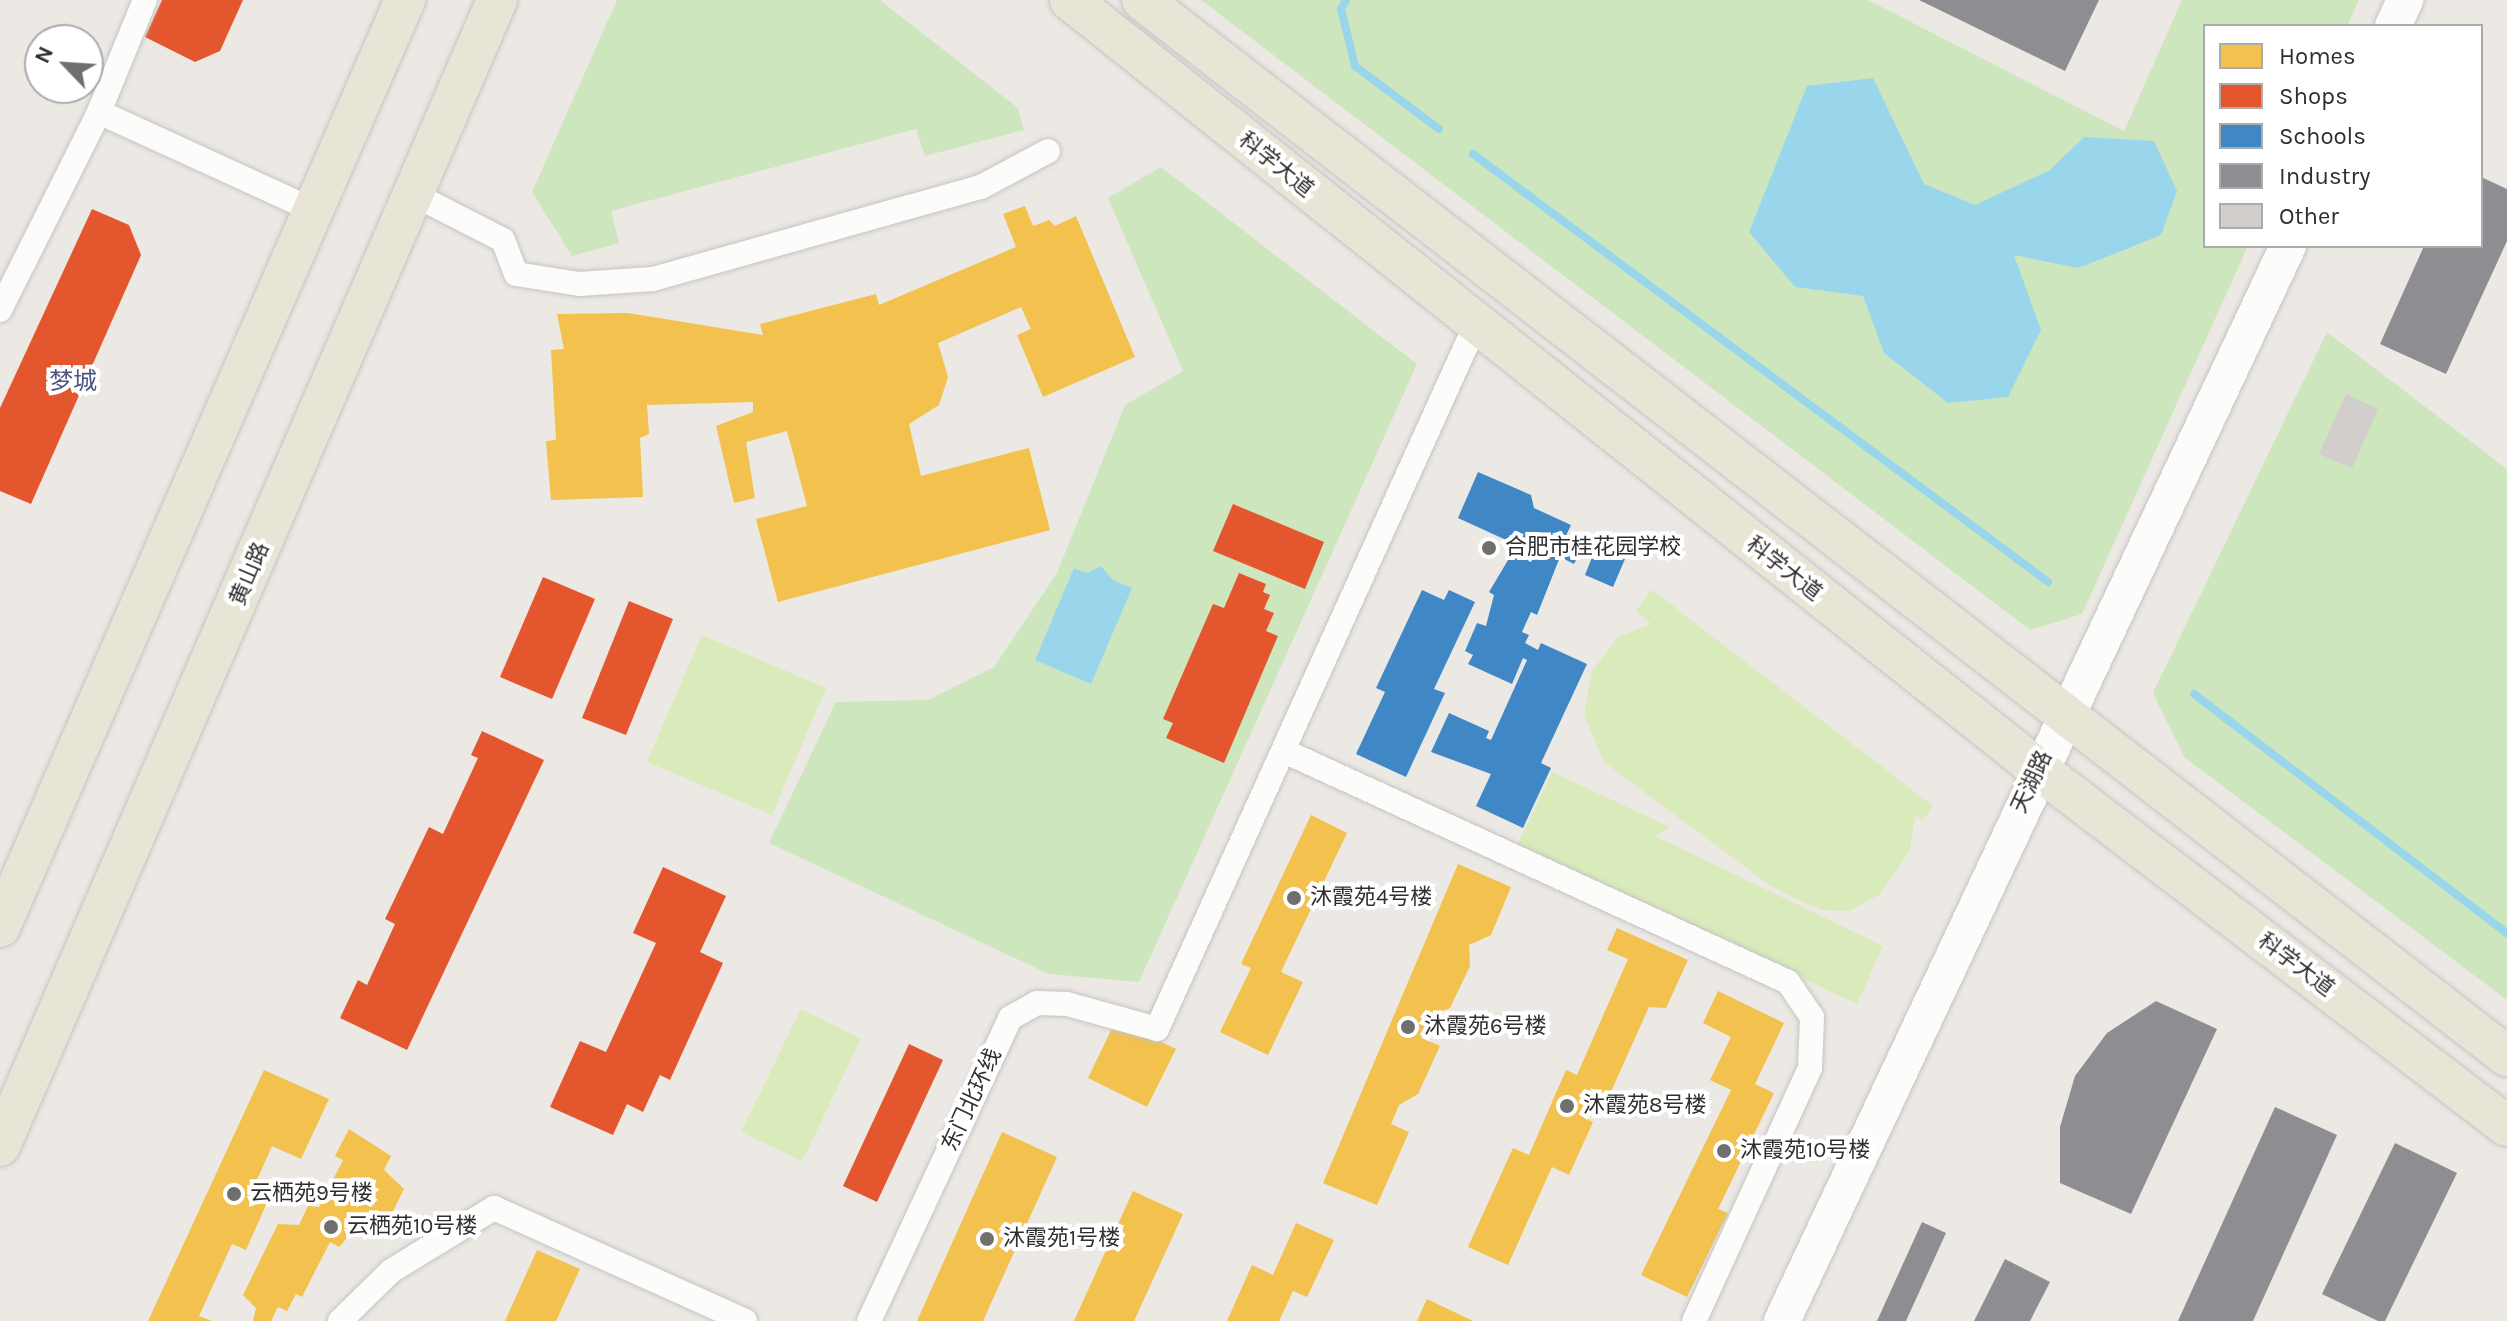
<!DOCTYPE html>
<html>
<head>
<meta charset="utf-8">
<style>
	body { margin:0 }
	#map { position:relative; width:2507px; height:1321px; overflow:hidden; background:#ece8e4; font-family:Karla,"Noto Sans SC",sans-serif }
	div>[style] { position:absolute }
	.green>* { inset:0; background:#cee6be }
	.pitch>* { inset:0; background:#d9eabb }
	.water>* { inset:0; background:#99d6ec }
	.homes>* { inset:0; background:#f2c14e }
	.shops>* { inset:0; background:#e4572e }
	.schools>* { inset:0; background:#3f88c5 }
	.industry>* { inset:0; background:#8d8d92 }
	.stream>* { height:8px; margin:-4px; padding:0 4px; transform-origin:4px; border-radius:4px; background:#99d6ec }
	.building>* { inset:0; background:#d1cecb }
	.roads { filter:drop-shadow(0 0 2px #c5c4c5) drop-shadow(0 0 2px #c5c4c5) }
	.street>* { height:24px; margin:-12px; padding:0 12px; transform-origin:12px; border-radius:12px; background:#fcfcfb }
	.secondary>* { height:36px; margin:-18px; padding:0 18px; transform-origin:18px; border-radius:18px; background:#fcfcfb }
	.primary>* { height:40px; margin:-20px; padding:0 20px; transform-origin:20px; border-radius:20px; background:#e8e4d6 }
	.dots>* { width:22px; height:22px; translate:-50% -50%; box-sizing:border-box; border:4px solid #fff; border-radius:50% }
	span { translate:-50% -50%; white-space:nowrap; text-align:center; line-height:1.15; -webkit-text-stroke:8px #fff; paint-order:stroke }
	.street-label { font-size:22px; color:#2e2e2e }
	.poi-label { font-size:22px; color:#2e2e2e }
	.left { translate:0 -50%; text-align:left }
	.neighbourhood-label { font-size:24px; color:#4d5680 }
	.legend { position:absolute; left:2203px; top:24px; width:280px; height:224px; box-sizing:border-box; background:#fff; border:2px solid #ababab; margin:0; padding:10px 14px; list-style:none; font-size:24px; color:#2e2e2e }
	.legend li { display:flex; align-items:center; gap:16px; height:40px }
	.legend b { width:40px; border:2px solid #ababab }
	.north { position:absolute; left:24px; top:24px; width:80px; height:80px; box-sizing:border-box; background:#fff; border:2px solid #ababab; border-radius:50%; rotate:295deg; font-size:22px; font-weight:700; line-height:32px; text-align:center; color:#2e2e2e }
	.north::after { content:''; display:block; margin:auto; width:28px; height:36px; background:#706f6e; clip-path:polygon(50% 0,100% 100%,50% 72%,0 100%) }
</style>
</head>
<body>
<div id="map">
	<div class="green">
		<i style="clip-path:polygon(617px 0,880px 0,1018px 108px,1024px 130px,925px 156px,916px 129px,611px 211px,619px 243px,572px 256px,532px 192px)"></i>
		<i style="clip-path:polygon(1201px 0,1868px 0,2124px 131px,2182px 0,2359px 0,2347px 26px,2205px 26px,2205px 246px,2248px 246px,2082px 614px,2030px 630px)"></i>
		<i style="clip-path:polygon(1161px 167px,1417px 364px,1139px 982px,1049px 974px,769px 843px,836px 702px,928px 700px,994px 667px,1057px 573px,1125px 405px,1183px 371px,1108px 198px)"></i>
		<i style="clip-path:polygon(2327px 332px,2507px 469px,2507px 1000px,2184px 757px,2153px 693px)"></i>
	</div>
	<div class="pitch">
		<i style="clip-path:polygon(1652px 590px,1933px 806px,1923px 820px,1915px 816px,1910px 850px,1880px 894px,1849px 911px,1823px 910px,1800px 901px,1768px 884px,1604px 762px,1584px 715px,1592px 671px,1618px 637px,1651px 624px,1636px 611px)"></i>
		<i style="clip-path:polygon(702px 635px,826px 688px,772px 815px,647px 762px)"></i>
		<i style="clip-path:polygon(1552px 772px,1670px 827px,1655px 836px,1883px 946px,1857px 1004px,1518px 844px)"></i>
		<i style="clip-path:polygon(801px 1009px,861px 1039px,802px 1161px,741px 1132px)"></i>
	</div>
	<div class="water">
		<i style="clip-path:polygon(1873px 78px,1924px 184px,1975px 205px,2050px 170px,2084px 137px,2154px 141px,2177px 191px,2161px 235px,2109px 256px,2078px 268px,2014px 255px,2041px 330px,2008px 397px,1948px 403px,1884px 353px,1863px 296px,1795px 287px,1749px 232px,1807px 86px)"></i>
		<i style="clip-path:polygon(1101px 566px,1113px 580px,1132px 588px,1091px 684px,1035px 660px,1074px 568px,1087px 573px)"></i>
	</div>
	<div class="homes">
		<i style="clip-path:polygon(1025px 206px,1033px 226px,1049px 220px,1055px 226px,1076px 216px,1135px 357px,1043px 397px,1017px 335px,1031px 329px,1021px 307px,938px 343px,948px 377px,939px 405px,909px 424px,921px 476px,1029px 448px,1050px 530px,778px 602px,756px 519px,807px 506px,787px 431px,746px 442px,755px 498px,734px 503px,716px 426px,753px 412px,753px 402px,647px 405px,649px 434px,640px 438px,643px 497px,551px 500px,546px 441px,556px 440px,551px 350px,564px 349px,557px 314px,628px 313px,763px 335px,760px 324px,876px 294px,879px 305px,1016px 247px,1003px 214px)"></i>
		<i style="clip-path:polygon(1311px 815px,1347px 833px,1281px 972px,1303px 982px,1268px 1055px,1220px 1032px,1251px 968px,1241px 964px)"></i>
		<i style="clip-path:polygon(1458px 864px,1511px 887px,1491px 935px,1469px 945px,1470px 966px,1450px 1008px,1431px 1016px,1421px 1038px,1440px 1046px,1418px 1094px,1399px 1105px,1391px 1124px,1409px 1132px,1377px 1205px,1323px 1183px)"></i>
		<i style="clip-path:polygon(1617px 928px,1688px 960px,1666px 1008px,1649px 1007px,1609px 1096px,1591px 1088px,1579px 1115px,1593px 1122px,1569px 1175px,1552px 1167px,1508px 1265px,1468px 1247px,1513px 1148px,1529px 1155px,1566px 1070px,1577px 1075px,1628px 959px,1607px 950px)"></i>
		<i style="clip-path:polygon(1718px 991px,1784px 1023px,1755px 1084px,1774px 1093px,1718px 1209px,1728px 1213px,1687px 1297px,1641px 1275px,1731px 1090px,1710px 1080px,1731px 1037px,1703px 1023px)"></i>
		<i style="clip-path:polygon(1116px 1020px,1176px 1049px,1147px 1107px,1088px 1078px)"></i>
		<i style="clip-path:polygon(264px 1070px,329px 1099px,301px 1159px,272px 1146px,252px 1191px,269px 1198px,246px 1250px,232px 1244px,199px 1316px,212px 1321px,148px 1321px)"></i>
		<i style="clip-path:polygon(349px 1129px,391px 1156px,384px 1170px,404px 1189px,382px 1233px,373px 1229px,370px 1236px,355px 1229px,339px 1247px,330px 1242px,302px 1297px,296px 1294px,287px 1311px,278px 1307px,271px 1321px,253px 1321px,256px 1308px,243px 1295px,278px 1224px,299px 1225px,308px 1206px,319px 1207px,343px 1160px,335px 1156px)"></i>
		<i style="clip-path:polygon(1002px 1132px,1057px 1157px,983px 1321px,917px 1321px)"></i>
		<i style="clip-path:polygon(1133px 1191px,1183px 1214px,1134px 1321px,1074px 1321px)"></i>
		<i style="clip-path:polygon(1296px 1223px,1334px 1240px,1307px 1297px,1293px 1291px,1279px 1321px,1227px 1321px,1252px 1265px,1273px 1275px)"></i>
		<i style="clip-path:polygon(537px 1250px,580px 1269px,556px 1321px,505px 1321px)"></i>
		<i style="clip-path:polygon(1427px 1299px,1473px 1321px,1417px 1321px)"></i>
	</div>
	<div class="shops">
		<i style="clip-path:polygon(162px 0,243px 0,220px 51px,195px 62px,145px 37px)"></i>
		<i style="clip-path:polygon(92px 209px,129px 225px,141px 255px,31px 504px,0 491px,0 408px)"></i>
		<i style="clip-path:polygon(1233px 504px,1324px 542px,1305px 589px,1213px 551px)"></i>
		<i style="clip-path:polygon(1239px 573px,1266px 584px,1263px 592px,1270px 595px,1264px 609px,1274px 613px,1266px 631px,1278px 636px,1224px 763px,1166px 738px,1173px 723px,1163px 719px,1213px 604px,1224px 608px)"></i>
		<i style="clip-path:polygon(543px 577px,595px 599px,552px 699px,500px 677px)"></i>
		<i style="clip-path:polygon(629px 601px,673px 619px,626px 735px,582px 718px)"></i>
		<i style="clip-path:polygon(482px 731px,544px 760px,407px 1050px,340px 1018px,358px 980px,367px 985px,395px 924px,385px 919px,429px 827px,443px 834px,478px 758px,471px 755px)"></i>
		<i style="clip-path:polygon(663px 867px,726px 896px,700px 952px,723px 963px,670px 1080px,660px 1075px,643px 1112px,627px 1104px,613px 1135px,550px 1107px,580px 1041px,606px 1052px,656px 943px,633px 933px)"></i>
		<i style="clip-path:polygon(909px 1044px,943px 1060px,877px 1202px,843px 1186px)"></i>
	</div>
	<div class="schools">
		<i style="clip-path:polygon(1478px 472px,1531px 495px,1534px 508px,1571px 525px,1564px 540px,1582px 548px,1574px 564px,1560px 557px,1537px 615px,1531px 612px,1522px 632px,1529px 635px,1525px 643px,1538px 650px,1541px 643px,1587px 664px,1541px 763px,1551px 768px,1523px 828px,1476px 806px,1491px 774px,1431px 752px,1449px 713px,1489px 731px,1486px 738px,1491px 740px,1527px 660px,1523px 658px,1512px 684px,1468px 664px,1473px 655px,1465px 651px,1477px 623px,1486px 626px,1494px 595px,1489px 592px,1517px 545px,1458px 518px)"></i>
		<i style="clip-path:polygon(1596px 547px,1625px 559px,1613px 587px,1585px 575px)"></i>
		<i style="clip-path:polygon(1422px 590px,1444px 600px,1449px 590px,1475px 602px,1434px 689px,1445px 693px,1406px 777px,1356px 754px,1385px 692px,1376px 688px)"></i>
	</div>
	<div class="industry">
		<i style="clip-path:polygon(1919px 0,2099px 0,2065px 71px)"></i>
		<i style="clip-path:polygon(2481px 177px,2507px 189px,2507px 241px,2446px 374px,2380px 344px,2424px 246px,2481px 246px)"></i>
		<i style="clip-path:polygon(2156px 1001px,2217px 1029px,2131px 1214px,2060px 1183px,2060px 1127px,2075px 1076px,2107px 1033px)"></i>
		<i style="clip-path:polygon(2275px 1107px,2337px 1135px,2253px 1321px,2178px 1321px)"></i>
		<i style="clip-path:polygon(2395px 1143px,2457px 1173px,2385px 1321px,2378px 1321px,2322px 1294px)"></i>
		<i style="clip-path:polygon(1922px 1222px,1946px 1233px,1906px 1321px,1877px 1321px)"></i>
		<i style="clip-path:polygon(2005px 1259px,2050px 1282px,2030px 1321px,1974px 1321px)"></i>
	</div>
	<div class="stream">
		<i style="left:1346px;top:0;width:10px;rotate:119deg"></i>
		<i style="left:1341px;top:9px;width:59px;rotate:76.2deg"></i>
		<i style="left:1355px;top:66px;width:105px;rotate:36.9deg"></i>
		<i style="left:1473px;top:154px;width:717px;rotate:36.66deg"></i>
		<i style="left:2194px;top:694px;width:394px;rotate:37.4deg"></i>
	</div>
	<div class="building">
		<i style="clip-path:polygon(2346px 394px,2378px 409px,2352px 468px,2319px 454px)"></i>
	</div>
	<div class="roads">
		<div class="street">
			<i style="left:99px;top:112px;width:235px;rotate:24.6deg"></i>
			<i style="left:413px;top:194px;width:101px;rotate:27.1deg"></i>
			<i style="left:503px;top:240px;width:36px;rotate:69deg"></i>
			<i style="left:516px;top:274px;width:64px;rotate:9deg"></i>
			<i style="left:579px;top:284px;width:74px;rotate:-3.9deg"></i>
			<i style="left:653px;top:279px;width:341px;rotate:-15.7deg"></i>
			<i style="left:981px;top:187px;width:76px;rotate:-28.2deg"></i>
			<i style="left:0;top:310px;width:221px;rotate:-63.4deg"></i>
			<i style="left:99px;top:112px;width:121px;rotate:-67.7deg"></i>
			<i style="left:1284px;top:751px;width:554px;rotate:24.62deg"></i>
			<i style="left:1788px;top:982px;width:42px;rotate:55.6deg"></i>
			<i style="left:1812px;top:1017px;width:51px;rotate:92.2deg"></i>
			<i style="left:1810px;top:1068px;width:278px;rotate:114.6deg"></i>
			<i style="left:340px;top:1321px;width:71px;rotate:-44.4deg"></i>
			<i style="left:391px;top:1271px;width:121px;rotate:-31.5deg"></i>
			<i style="left:494px;top:1208px;width:275px;rotate:24.2deg"></i>
			<i style="left:869px;top:1321px;width:334px;rotate:-65deg"></i>
			<i style="left:1010px;top:1018px;width:31px;rotate:-29deg"></i>
			<i style="left:1037px;top:1003px;width:30px;rotate:2deg"></i>
			<i style="left:1067px;top:1004px;width:93px;rotate:15.5deg"></i>
			<i style="left:1157px;top:1029px;width:772px;rotate:-65.66deg"></i>
		</div>
		<div class="secondary">
			<i style="left:2393px;top:26px;width:29px;rotate:-65deg"></i>
			<i style="left:1782px;top:1321px;width:1188px;rotate:-64.79deg"></i>
		</div>
		<div class="primary">
			<i style="left:1070px;top:0;width:1236px;rotate:38.46deg"></i>
			<i style="left:2038px;top:769px;width:589px;rotate:37.28deg"></i>
			<i style="left:1142px;top:0;width:1726px;rotate:37.73deg"></i>
			<i style="left:0;top:927px;width:1012px;rotate:-66.4deg"></i>
			<i style="left:0;top:1146px;width:1249px;rotate:-66.55deg"></i>
		</div>
	</div>
	<div class="dots">
		<i style="left:1489px;top:548px;background:#706f6e"></i>
		<i style="left:1294px;top:898px;background:#706f6e"></i>
		<i style="left:1408px;top:1027px;background:#706f6e"></i>
		<i style="left:1567px;top:1106px;background:#706f6e"></i>
		<i style="left:1724px;top:1151px;background:#706f6e"></i>
		<i style="left:234px;top:1194px;background:#706f6e"></i>
		<i style="left:331px;top:1227px;background:#706f6e"></i>
		<i style="left:987px;top:1239px;background:#706f6e"></i>
	</div>
	<div class="street-label">
		<span style="left:1276px;top:165px;rotate:39deg">科学大道</span>
		<span style="left:1784px;top:569px;rotate:38deg">科学大道</span>
		<span style="left:250px;top:574px;rotate:-67deg">黄山路</span>
		<span style="left:2032px;top:782px;rotate:-65deg">天湖路</span>
		<span style="left:2296px;top:965px;rotate:37deg">科学大道</span>
		<span style="left:972px;top:1100px;rotate:-65deg">东门北环线</span>
	</div>
	<div class="poi-label">
		<span class="left" style="left:1505px;top:548px">合肥市桂花园学校</span>
		<span class="left" style="left:1310px;top:898px">沐霞苑4号楼</span>
		<span class="left" style="left:1424px;top:1027px">沐霞苑6号楼</span>
		<span class="left" style="left:1583px;top:1106px">沐霞苑8号楼</span>
		<span class="left" style="left:1740px;top:1151px">沐霞苑10号楼</span>
		<span class="left" style="left:250px;top:1194px">云栖苑9号楼</span>
		<span class="left" style="left:347px;top:1227px">云栖苑10号楼</span>
		<span class="left" style="left:1003px;top:1239px">沐霞苑1号楼</span>
	</div>
	<div class="neighbourhood-label">
		<span style="left:73px;top:382px">梦城</span>
	</div>
	<ul class="legend">
	<li><b style="height:22px;background:#f2c14e"></b>Homes</li>
	<li><b style="height:22px;background:#e4572e"></b>Shops</li>
	<li><b style="height:22px;background:#3f88c5"></b>Schools</li>
	<li><b style="height:22px;background:#8d8d92"></b>Industry</li>
	<li><b style="height:22px;background:#d1cecb"></b>Other</li>
	</ul>
	<div class="north">N</div>
</div>
</body>
</html>
